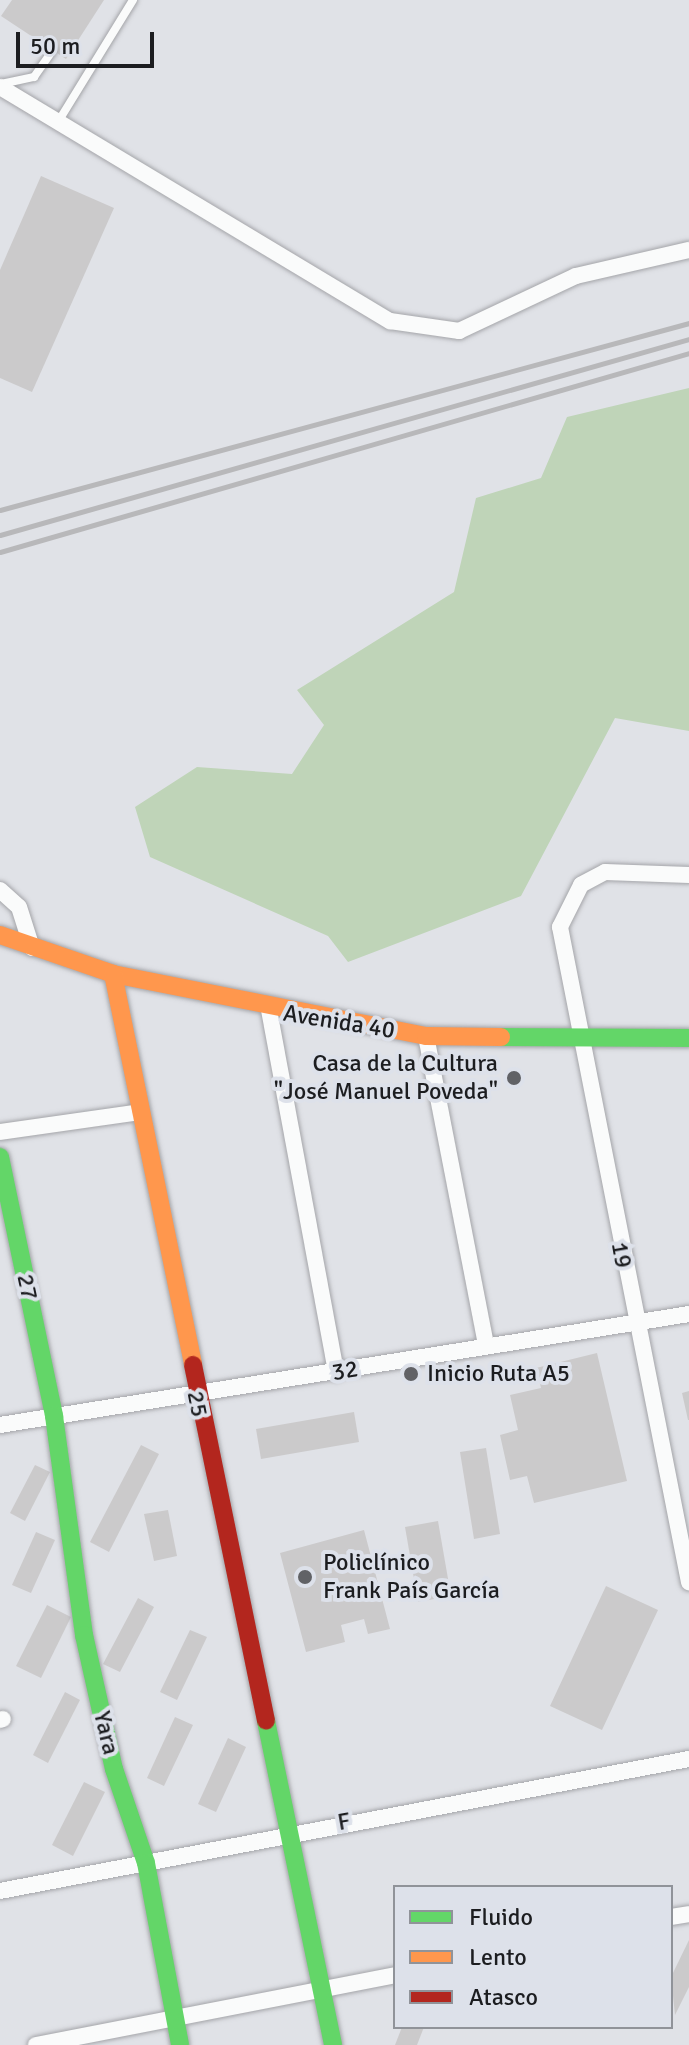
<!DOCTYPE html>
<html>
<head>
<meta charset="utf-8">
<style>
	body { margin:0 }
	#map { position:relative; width:689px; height:2045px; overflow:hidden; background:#e0e2e7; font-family:Signika,sans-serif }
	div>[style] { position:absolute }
	.green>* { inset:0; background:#bfd4b8 }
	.building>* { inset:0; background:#cbcacb }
	.roads { filter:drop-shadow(0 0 2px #a4a5a9) drop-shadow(0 0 2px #a4a5a9) }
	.lane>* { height:8px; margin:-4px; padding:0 4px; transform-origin:4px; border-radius:4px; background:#fafbfb }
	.street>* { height:16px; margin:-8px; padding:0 8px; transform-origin:8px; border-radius:8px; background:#fafbfb }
	.fast>* { height:18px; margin:-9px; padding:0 9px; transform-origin:9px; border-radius:9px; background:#63d668 }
	.slow>* { height:18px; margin:-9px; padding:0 9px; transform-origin:9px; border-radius:9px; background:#ff974d }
	.jam>* { height:18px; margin:-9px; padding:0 9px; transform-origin:9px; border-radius:9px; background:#b3261e }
	.rail>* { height:5px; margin:-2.5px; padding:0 2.5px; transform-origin:2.5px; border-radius:2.5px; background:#b8b8ba }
	.dots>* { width:22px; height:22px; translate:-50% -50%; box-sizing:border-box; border:4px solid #dde1ea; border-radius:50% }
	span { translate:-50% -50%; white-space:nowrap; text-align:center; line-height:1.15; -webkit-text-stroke:8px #dde1ea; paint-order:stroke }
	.street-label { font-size:24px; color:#1c1d20 }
	.poi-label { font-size:24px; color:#1c1d20 }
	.right { translate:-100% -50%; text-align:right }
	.left { translate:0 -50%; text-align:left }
	.legend { position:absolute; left:393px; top:1885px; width:280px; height:144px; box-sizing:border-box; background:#dde1ea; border:2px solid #909399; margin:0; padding:10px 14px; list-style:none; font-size:24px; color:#1c1d20 }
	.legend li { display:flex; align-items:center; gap:16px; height:40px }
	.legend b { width:40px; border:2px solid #909399 }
	.scale { position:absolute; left:16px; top:32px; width:138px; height:36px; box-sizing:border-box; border:4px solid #1c1d20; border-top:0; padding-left:10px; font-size:24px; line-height:28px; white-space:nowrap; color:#1c1d20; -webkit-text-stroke:6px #dde1ea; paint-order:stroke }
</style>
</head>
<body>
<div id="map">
	<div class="green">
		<i style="clip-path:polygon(689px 388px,689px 731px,615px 718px,521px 896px,348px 962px,328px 936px,150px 857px,135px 807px,197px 767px,292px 774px,324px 725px,297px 690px,454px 592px,476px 498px,541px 478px,567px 417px)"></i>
	</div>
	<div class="building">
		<i style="clip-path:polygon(12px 0,104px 0,66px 59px,1px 16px)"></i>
		<i style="clip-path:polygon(41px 176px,114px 208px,32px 392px,0 378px,0 270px)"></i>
		<i style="clip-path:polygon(597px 1353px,627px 1481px,534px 1503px,527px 1476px,510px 1480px,500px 1435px,518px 1430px,510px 1395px,541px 1388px,536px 1368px)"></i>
		<i style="clip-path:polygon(689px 1391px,689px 1420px,688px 1420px,682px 1393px)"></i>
		<i style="clip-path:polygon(354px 1412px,359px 1442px,261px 1459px,256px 1429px)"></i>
		<i style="clip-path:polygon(141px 1445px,159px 1454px,109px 1552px,90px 1542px)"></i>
		<i style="clip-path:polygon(486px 1448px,500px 1534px,474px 1539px,460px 1452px)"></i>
		<i style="clip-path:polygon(35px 1465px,50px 1472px,25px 1521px,10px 1513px)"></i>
		<i style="clip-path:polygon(168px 1510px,177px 1556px,154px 1561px,144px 1514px)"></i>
		<i style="clip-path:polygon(438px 1521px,451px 1596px,418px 1602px,405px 1527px)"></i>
		<i style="clip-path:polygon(364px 1530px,390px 1629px,368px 1634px,364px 1619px,341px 1625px,345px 1642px,306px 1652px,280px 1553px)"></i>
		<i style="clip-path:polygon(36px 1532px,55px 1540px,31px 1593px,12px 1585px)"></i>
		<i style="clip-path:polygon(606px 1586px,658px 1610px,602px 1730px,550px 1706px)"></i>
		<i style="clip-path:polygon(138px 1598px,154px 1607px,120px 1672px,103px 1664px)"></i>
		<i style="clip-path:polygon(47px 1605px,71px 1617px,41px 1678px,16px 1666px)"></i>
		<i style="clip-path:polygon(190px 1630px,207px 1637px,177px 1700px,160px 1692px)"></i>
		<i style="clip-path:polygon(65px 1692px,80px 1700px,48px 1763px,33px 1755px)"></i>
		<i style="clip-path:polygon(175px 1717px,193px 1725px,164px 1786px,147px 1778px)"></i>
		<i style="clip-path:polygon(228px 1738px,246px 1747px,216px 1812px,198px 1804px)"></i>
		<i style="clip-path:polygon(84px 1782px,105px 1792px,73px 1856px,52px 1845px)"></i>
		<i style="clip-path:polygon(689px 1940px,689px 1987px,675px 2015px,671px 1977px)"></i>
		<i style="clip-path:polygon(402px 2027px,424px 2027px,417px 2045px,395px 2045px)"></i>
	</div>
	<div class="roads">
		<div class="lane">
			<i style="left:1px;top:84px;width:34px;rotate:-12deg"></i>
			<i style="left:34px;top:77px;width:33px;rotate:-55deg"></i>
			<i style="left:58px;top:122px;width:143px;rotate:-58.4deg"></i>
		</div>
		<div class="street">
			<i style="left:0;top:87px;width:455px;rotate:31deg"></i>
			<i style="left:390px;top:321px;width:70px;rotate:8.2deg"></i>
			<i style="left:459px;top:331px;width:129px;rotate:-25.2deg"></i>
			<i style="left:576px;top:276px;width:116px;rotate:-13deg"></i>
			<i style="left:689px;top:875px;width:84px;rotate:-178deg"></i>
			<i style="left:605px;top:872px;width:27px;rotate:152deg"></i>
			<i style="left:581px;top:885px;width:47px;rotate:116.6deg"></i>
			<i style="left:560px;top:927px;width:668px;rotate:78.86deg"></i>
			<i style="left:0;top:890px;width:25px;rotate:42deg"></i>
			<i style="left:19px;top:907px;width:43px;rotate:72.4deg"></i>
			<i style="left:269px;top:1010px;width:369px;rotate:79.5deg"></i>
			<i style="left:426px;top:1036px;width:315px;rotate:79deg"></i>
			<i style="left:0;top:1132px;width:142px;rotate:-8.1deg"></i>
			<i style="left:0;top:1425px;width:698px;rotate:-9.15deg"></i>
			<i style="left:0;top:1720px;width:3px;rotate:-18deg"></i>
			<i style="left:0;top:1891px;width:702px;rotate:-10.85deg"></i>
			<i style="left:671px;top:1917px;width:18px;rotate:-9deg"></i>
			<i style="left:36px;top:2045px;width:366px;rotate:-11deg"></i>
		</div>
		<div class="fast">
			<i style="left:501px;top:1037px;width:188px;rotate:0.3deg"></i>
			<i style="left:0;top:1157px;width:265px;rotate:78.2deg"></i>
			<i style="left:54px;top:1416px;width:221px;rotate:82.2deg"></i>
			<i style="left:84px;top:1635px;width:137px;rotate:77.4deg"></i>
			<i style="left:114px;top:1769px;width:99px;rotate:71.2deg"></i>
			<i style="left:146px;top:1863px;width:185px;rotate:79.4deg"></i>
			<i style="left:266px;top:1721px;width:331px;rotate:78.3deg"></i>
		</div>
		<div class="slow">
			<i style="left:0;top:935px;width:120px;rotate:19deg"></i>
			<i style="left:113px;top:974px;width:319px;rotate:11.2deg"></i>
			<i style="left:426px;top:1036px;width:75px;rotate:0.8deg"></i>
			<i style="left:113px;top:974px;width:399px;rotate:78.4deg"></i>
		</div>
		<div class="jam">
			<i style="left:193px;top:1365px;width:363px;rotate:78.4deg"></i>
		</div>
	</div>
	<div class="rail">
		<i style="left:0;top:510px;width:714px;rotate:-15.18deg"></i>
		<i style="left:0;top:535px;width:716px;rotate:-15.88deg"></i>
		<i style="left:0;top:552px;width:717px;rotate:-16.11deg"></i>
	</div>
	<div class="dots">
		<i style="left:514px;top:1078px;background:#616266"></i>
		<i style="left:411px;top:1374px;background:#616266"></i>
		<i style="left:305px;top:1577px;background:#616266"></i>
	</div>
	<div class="street-label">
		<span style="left:339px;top:1022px;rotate:9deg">Avenida 40</span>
		<span style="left:621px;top:1255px;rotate:80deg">19</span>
		<span style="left:27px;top:1287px;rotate:78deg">27</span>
		<span style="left:345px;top:1371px;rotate:-9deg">32</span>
		<span style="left:197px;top:1404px;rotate:79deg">25</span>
		<span style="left:106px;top:1733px;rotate:77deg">Yara</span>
		<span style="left:344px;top:1822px;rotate:-10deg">F</span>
	</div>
	<div class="poi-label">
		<span class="right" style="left:498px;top:1078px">Casa de la Cultura<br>"José Manuel Poveda"</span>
		<span class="left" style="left:427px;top:1374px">Inicio Ruta A5</span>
		<span class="left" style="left:323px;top:1577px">Policlínico<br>Frank País García</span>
	</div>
	<ul class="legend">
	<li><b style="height:10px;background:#63d668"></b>Fluido</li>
	<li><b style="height:10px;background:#ff974d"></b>Lento</li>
	<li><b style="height:10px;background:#b3261e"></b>Atasco</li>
	</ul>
	<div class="scale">50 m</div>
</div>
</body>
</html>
